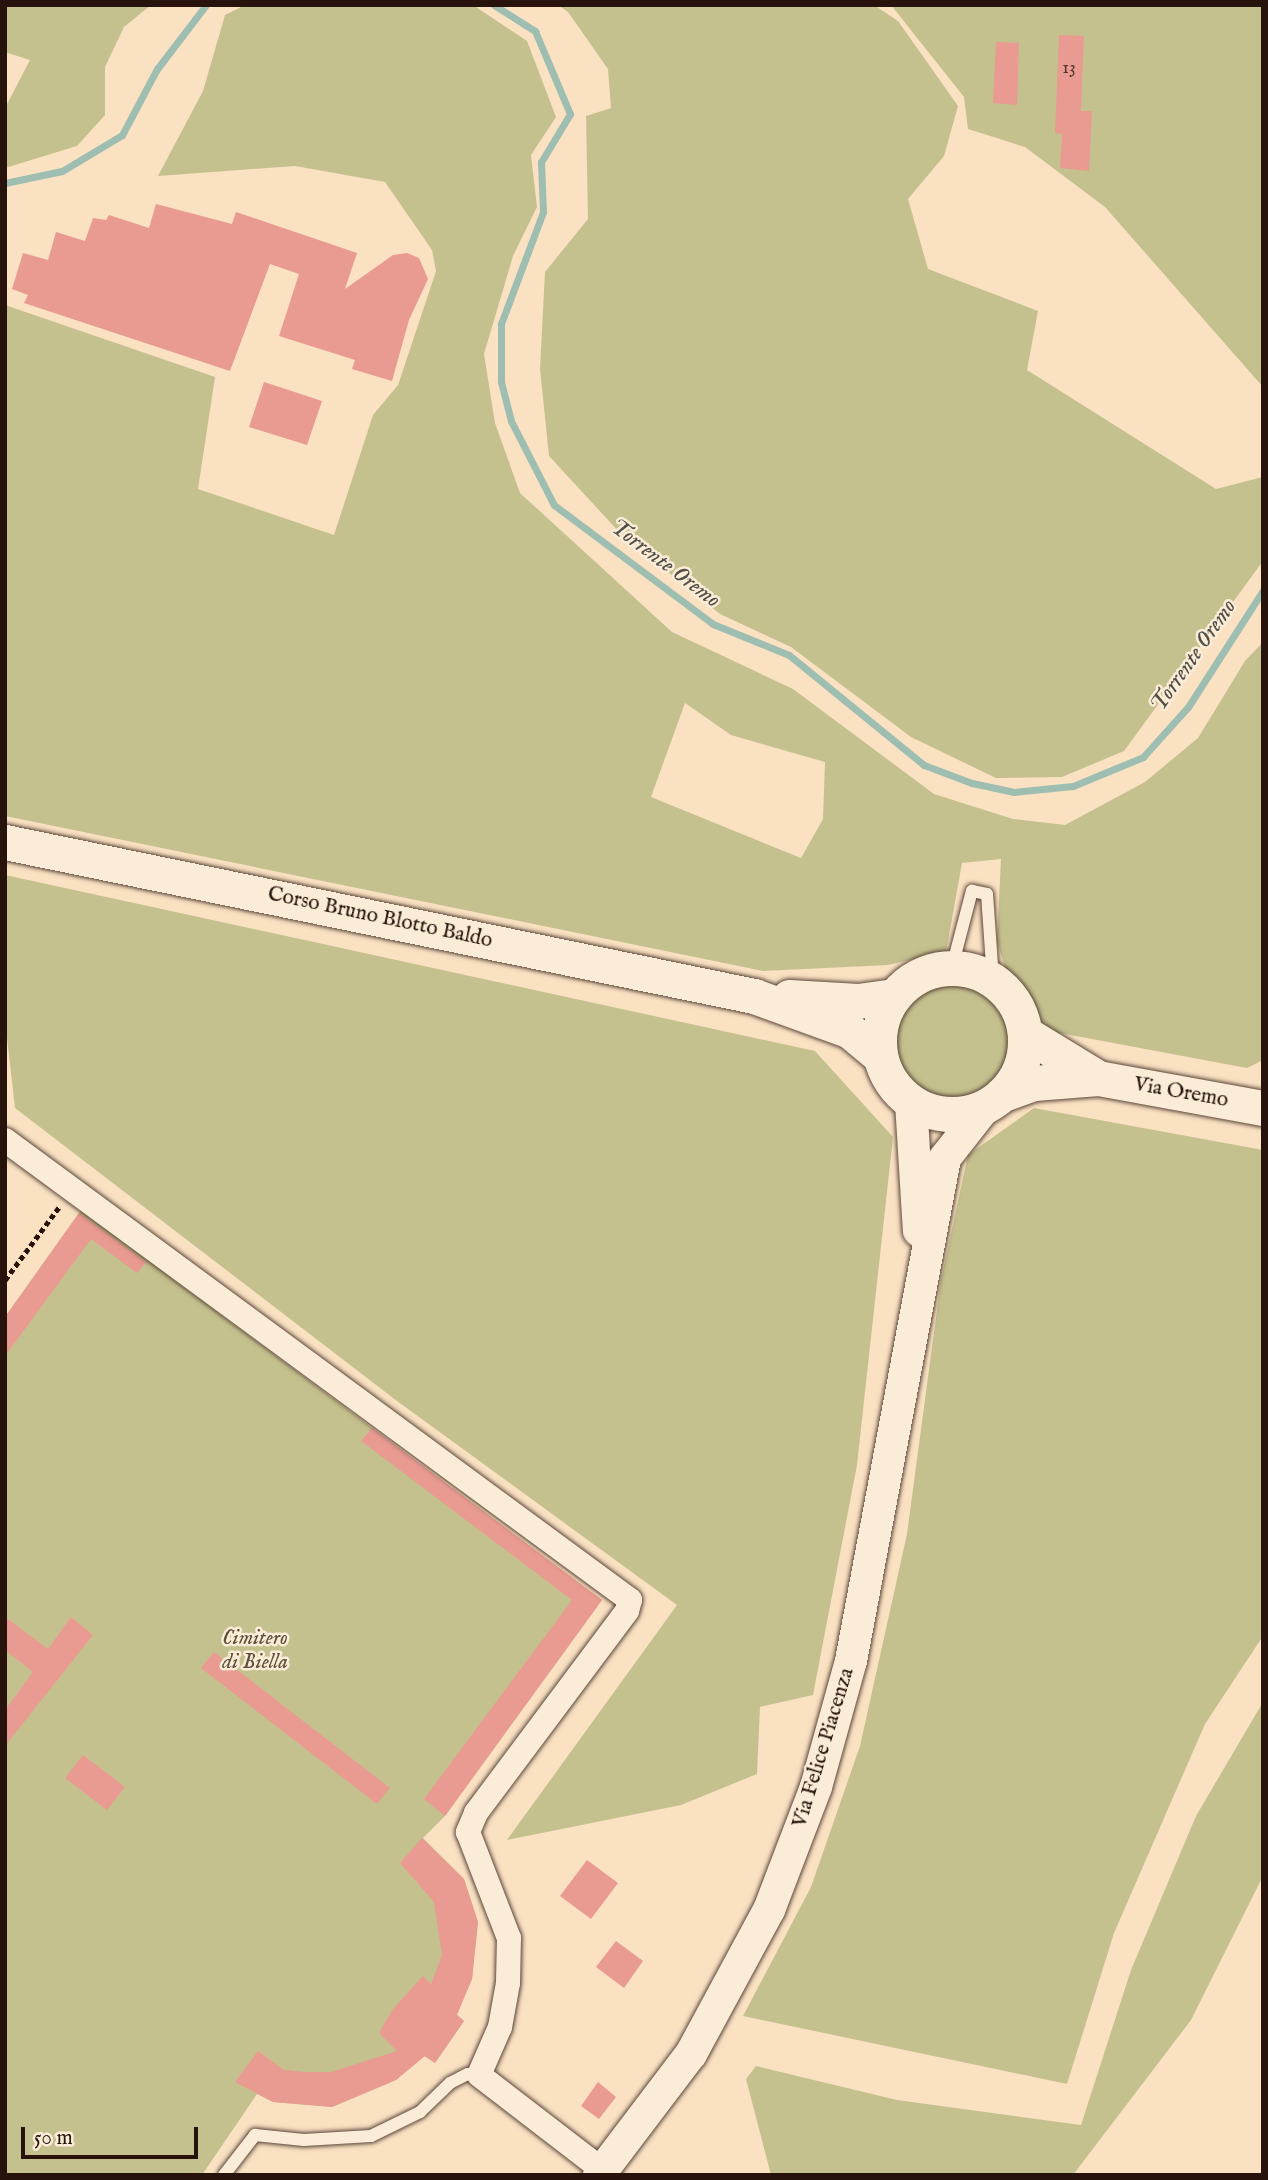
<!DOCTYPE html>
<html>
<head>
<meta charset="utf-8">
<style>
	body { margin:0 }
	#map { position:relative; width:1268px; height:2180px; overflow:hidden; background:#f9e1c2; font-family:"IM FELL English",serif }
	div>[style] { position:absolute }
	.green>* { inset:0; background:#c5c18e }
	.round { border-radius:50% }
	.stream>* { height:7px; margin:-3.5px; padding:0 3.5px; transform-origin:3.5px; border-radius:3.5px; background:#9ebeb1 }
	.building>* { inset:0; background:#e99a91 }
	.path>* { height:4.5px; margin-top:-2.25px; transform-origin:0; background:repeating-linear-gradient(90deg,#27130c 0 5px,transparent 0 8.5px) }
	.roads { filter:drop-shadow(0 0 2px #5c463a) drop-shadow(0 0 2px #5c463a) }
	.service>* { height:12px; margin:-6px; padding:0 6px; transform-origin:6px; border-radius:6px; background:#fbecd7 }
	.minor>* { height:24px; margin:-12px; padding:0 12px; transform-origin:12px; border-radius:12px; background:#fbecd7 }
	.tertiary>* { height:32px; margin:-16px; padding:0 16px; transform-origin:16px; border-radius:16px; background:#fbecd7 }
	.secondary>* { height:35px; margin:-17.5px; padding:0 17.5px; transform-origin:17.5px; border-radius:17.5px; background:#fbecd7 }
	.secondary>.ring { margin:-17.5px; padding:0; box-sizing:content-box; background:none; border:35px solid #fbecd7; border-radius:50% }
	span { translate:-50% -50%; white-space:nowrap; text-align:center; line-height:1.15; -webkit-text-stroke:5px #fbecd7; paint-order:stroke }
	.number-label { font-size:18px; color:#58352d }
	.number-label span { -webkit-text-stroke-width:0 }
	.street-label { font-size:21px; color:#27130c }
	.park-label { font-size:21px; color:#5e503a; font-style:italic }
	.water-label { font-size:23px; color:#514f46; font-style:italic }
	.frame { position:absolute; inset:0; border:7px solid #27130c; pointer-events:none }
	.scale { position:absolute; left:21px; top:2127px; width:177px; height:32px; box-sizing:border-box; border:4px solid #27130c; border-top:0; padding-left:9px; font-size:21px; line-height:24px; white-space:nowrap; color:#27130c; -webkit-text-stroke:5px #fbecd7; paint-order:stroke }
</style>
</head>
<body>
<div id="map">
	<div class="green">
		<i style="clip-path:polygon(5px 5px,151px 5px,124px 27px,105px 67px,105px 115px,77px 146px,5px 168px,5px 108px,30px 60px,5px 52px)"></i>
		<i style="clip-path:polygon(evenodd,245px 5px,473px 5px,527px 41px,556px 117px,531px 155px,537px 207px,513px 256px,484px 354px,495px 423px,520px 493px,672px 632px,793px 689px,934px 794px,1013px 819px,1065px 825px,1145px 782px,1198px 738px,1245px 661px,1263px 642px,1263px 1060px,1247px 1068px,1049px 1031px,1005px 968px,997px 941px,1001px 859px,962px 863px,946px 952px,888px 965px,763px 971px,5px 816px,5px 305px,215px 377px,198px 489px,334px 535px,373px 415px,398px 385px,436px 271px,432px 250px,385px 182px,295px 166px,158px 176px,203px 91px,225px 15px,245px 5px,685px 703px,731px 735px,825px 762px,823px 819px,801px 858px,651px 797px,685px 703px)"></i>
		<i style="clip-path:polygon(558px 5px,874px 5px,898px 21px,958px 106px,944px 156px,908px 199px,928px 269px,1038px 311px,1027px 370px,1216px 489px,1263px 477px,1263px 561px,1124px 751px,1062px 777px,996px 778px,911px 737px,791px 647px,720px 614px,621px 534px,549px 456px,540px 369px,545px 272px,588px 219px,586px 116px,611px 108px,608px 69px,568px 12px)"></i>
		<i style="clip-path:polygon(891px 5px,1263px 5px,1263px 387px,1105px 207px,1025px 147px,968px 129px,964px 97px)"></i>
		<i style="clip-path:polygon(5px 875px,815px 1051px,893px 1137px,857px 1465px,813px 1695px,760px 1707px,757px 1774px,681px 1805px,507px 1840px,677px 1605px,397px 1401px,15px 1108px,5px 1020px)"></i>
		<i class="round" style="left:894px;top:983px;width:118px;height:118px"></i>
		<i style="clip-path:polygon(1034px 1108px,1263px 1150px,1263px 1636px,1205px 1724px,1114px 1933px,1067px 2084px,743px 2016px,811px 1887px,860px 1746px,907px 1534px,941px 1280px,968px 1155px)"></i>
		<i style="clip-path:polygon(81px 1210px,602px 1600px,445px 1816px,423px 1838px,464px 1879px,478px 1922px,472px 1979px,456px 2014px,464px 2021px,435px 2063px,424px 2056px,396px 2080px,332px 2107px,273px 2102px,257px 2094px,202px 2175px,5px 2175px,5px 1317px)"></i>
		<i style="clip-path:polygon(1263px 1702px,1263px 1876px,1191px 2020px,1073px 2175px,771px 2175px,746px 2079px,756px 2066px,897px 2100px,1081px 2125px,1131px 1970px,1196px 1816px)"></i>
	</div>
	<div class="stream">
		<i style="left:494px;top:5px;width:49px;rotate:32.4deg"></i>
		<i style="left:535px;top:31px;width:90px;rotate:67.1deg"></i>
		<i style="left:570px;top:114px;width:56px;rotate:121.1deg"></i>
		<i style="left:541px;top:162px;width:50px;rotate:87.7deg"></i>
		<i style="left:543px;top:212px;width:120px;rotate:110.6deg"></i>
		<i style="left:501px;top:324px;width:58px;rotate:90deg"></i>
		<i style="left:501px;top:382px;width:40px;rotate:75.6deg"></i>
		<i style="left:511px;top:421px;width:94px;rotate:62.9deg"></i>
		<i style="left:554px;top:505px;width:199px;rotate:36.8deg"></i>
		<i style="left:713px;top:624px;width:82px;rotate:22.2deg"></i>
		<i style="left:789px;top:655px;width:174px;rotate:39.2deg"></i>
		<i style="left:924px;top:765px;width:51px;rotate:20.6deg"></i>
		<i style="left:972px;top:783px;width:43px;rotate:12.1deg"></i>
		<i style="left:1014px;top:792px;width:59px;rotate:-5.8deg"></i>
		<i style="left:1073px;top:786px;width:76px;rotate:-22.5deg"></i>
		<i style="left:1143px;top:757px;width:67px;rotate:-48deg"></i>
		<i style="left:1188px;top:707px;width:139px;rotate:-57.3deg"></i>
		<i style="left:5px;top:183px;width:58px;rotate:-11.9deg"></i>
		<i style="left:62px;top:171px;width:70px;rotate:-31deg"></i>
		<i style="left:122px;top:135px;width:75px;rotate:-62.1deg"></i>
		<i style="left:157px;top:69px;width:81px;rotate:-52.6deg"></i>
	</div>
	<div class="building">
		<i style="clip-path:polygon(1059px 35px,1084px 36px,1081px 111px,1092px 111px,1089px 171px,1060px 168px,1062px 134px,1055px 133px)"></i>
		<i style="clip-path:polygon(996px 42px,1019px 43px,1017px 105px,993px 103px)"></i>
		<i style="clip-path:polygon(156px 204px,232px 224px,236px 212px,357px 253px,345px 289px,393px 255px,407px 253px,419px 258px,428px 279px,409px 320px,392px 381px,352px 369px,355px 360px,279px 336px,299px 274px,270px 264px,230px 371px,24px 303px,28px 295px,12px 289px,23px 253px,48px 260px,56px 232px,85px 241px,93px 218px,106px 220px,109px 215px,149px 228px)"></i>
		<i style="clip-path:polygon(264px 382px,322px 401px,307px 445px,249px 427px)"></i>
		<i style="clip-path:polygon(79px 1213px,146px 1262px,137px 1273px,91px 1239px,5px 1356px,5px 1317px)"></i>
		<i style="clip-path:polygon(372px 1428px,602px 1600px,445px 1816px,424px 1799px,572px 1600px,361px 1441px)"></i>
		<i style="clip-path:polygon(5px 1617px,48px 1649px,71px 1617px,93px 1635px,5px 1746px,5px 1710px,33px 1672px,5px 1650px)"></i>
		<i style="clip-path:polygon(214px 1652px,390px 1788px,377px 1804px,201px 1668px)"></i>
		<i style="clip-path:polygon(83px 1755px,125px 1787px,107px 1810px,65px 1778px)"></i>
		<i style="clip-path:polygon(422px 1838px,464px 1879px,478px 1922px,472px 1979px,457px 2015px,464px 2021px,435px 2063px,425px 2056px,396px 2080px,332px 2107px,273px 2102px,235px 2082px,258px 2051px,284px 2070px,305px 2072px,331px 2072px,397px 2051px,379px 2033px,393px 2009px,423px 1976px,431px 1984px,442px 1955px,434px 1902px,400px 1863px)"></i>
		<i style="clip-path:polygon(587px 1860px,618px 1883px,591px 1919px,560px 1896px)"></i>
		<i style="clip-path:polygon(616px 1941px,643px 1961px,624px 1988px,596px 1967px)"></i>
		<i style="clip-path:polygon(598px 2082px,616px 2097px,599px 2119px,581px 2106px)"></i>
	</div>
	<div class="path">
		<i style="left:5px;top:1280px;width:91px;rotate:-53.5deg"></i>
	</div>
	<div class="roads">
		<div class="service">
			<i style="left:952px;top:967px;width:79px;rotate:-75.3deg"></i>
			<i style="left:972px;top:891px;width:15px;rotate:11deg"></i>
			<i style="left:987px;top:894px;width:86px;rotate:86deg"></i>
			<i style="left:224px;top:2175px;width:51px;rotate:-52.2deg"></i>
			<i style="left:255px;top:2135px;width:49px;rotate:5.8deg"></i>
			<i style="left:304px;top:2140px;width:67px;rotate:-3.4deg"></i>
			<i style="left:371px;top:2136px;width:55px;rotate:-26.1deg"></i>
			<i style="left:420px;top:2112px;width:42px;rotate:-44deg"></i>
			<i style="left:450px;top:2083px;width:20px;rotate:-27deg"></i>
			<i style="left:468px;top:2074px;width:11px;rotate:5deg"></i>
		</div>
		<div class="minor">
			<i style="left:5px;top:1140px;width:776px;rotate:36.35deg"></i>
			<i style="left:630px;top:1600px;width:11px;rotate:105deg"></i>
			<i style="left:627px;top:1611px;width:252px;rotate:126.8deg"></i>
			<i style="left:476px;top:1813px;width:21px;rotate:113deg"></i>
			<i style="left:468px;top:1832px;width:114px;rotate:68.9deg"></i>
			<i style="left:509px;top:1938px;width:45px;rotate:91.3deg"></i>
			<i style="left:508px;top:1983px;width:45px;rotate:100.3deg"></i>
			<i style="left:500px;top:2027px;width:52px;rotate:113.6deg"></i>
			<i style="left:479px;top:2075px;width:164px;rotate:37.6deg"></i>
		</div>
		<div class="tertiary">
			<i style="left:911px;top:1102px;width:129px;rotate:86.5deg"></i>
			<i style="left:599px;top:2175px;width:152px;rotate:-52.8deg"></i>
			<i style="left:691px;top:2054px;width:164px;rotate:-61.6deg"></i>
			<i style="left:769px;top:1910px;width:132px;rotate:-69.1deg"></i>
			<i style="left:816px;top:1787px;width:131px;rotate:-74.5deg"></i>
			<i style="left:851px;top:1661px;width:512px;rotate:-79.41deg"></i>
			<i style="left:945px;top:1158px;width:65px;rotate:-51.9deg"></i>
		</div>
		<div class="secondary">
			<i style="left:5px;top:842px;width:765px;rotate:11.62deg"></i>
			<i style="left:754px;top:996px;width:102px;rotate:20deg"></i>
			<i style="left:850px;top:1031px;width:39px;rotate:40deg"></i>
			<i class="ring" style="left:879px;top:968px;width:111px;height:111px"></i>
			<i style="left:789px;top:997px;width:69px;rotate:3.3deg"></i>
			<i style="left:858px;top:1001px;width:36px;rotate:-8deg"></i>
			<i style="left:1026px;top:1034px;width:84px;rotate:31.4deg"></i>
			<i style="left:1003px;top:1094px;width:33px;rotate:-20deg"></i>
			<i style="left:1034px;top:1083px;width:64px;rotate:-4.5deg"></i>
			<i style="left:1098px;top:1078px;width:168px;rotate:10.3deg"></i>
		</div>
	</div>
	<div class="number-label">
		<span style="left:1069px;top:69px">13</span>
	</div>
	<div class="street-label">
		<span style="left:380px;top:918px;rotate:12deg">Corso Bruno Blotto Baldo</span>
		<span style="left:1181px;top:1093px;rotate:10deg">Via Oremo</span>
		<span style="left:824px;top:1748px;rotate:-73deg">Via Felice Piacenza</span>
	</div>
	<div class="park-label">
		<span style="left:255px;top:1651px">Cimitero<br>di Biella</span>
	</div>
	<div class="water-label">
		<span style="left:665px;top:564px;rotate:37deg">Torrente Oremo</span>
		<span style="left:1194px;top:656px;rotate:-55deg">Torrente Oremo</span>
	</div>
	<div class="frame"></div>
	<div class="scale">50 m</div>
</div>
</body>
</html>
